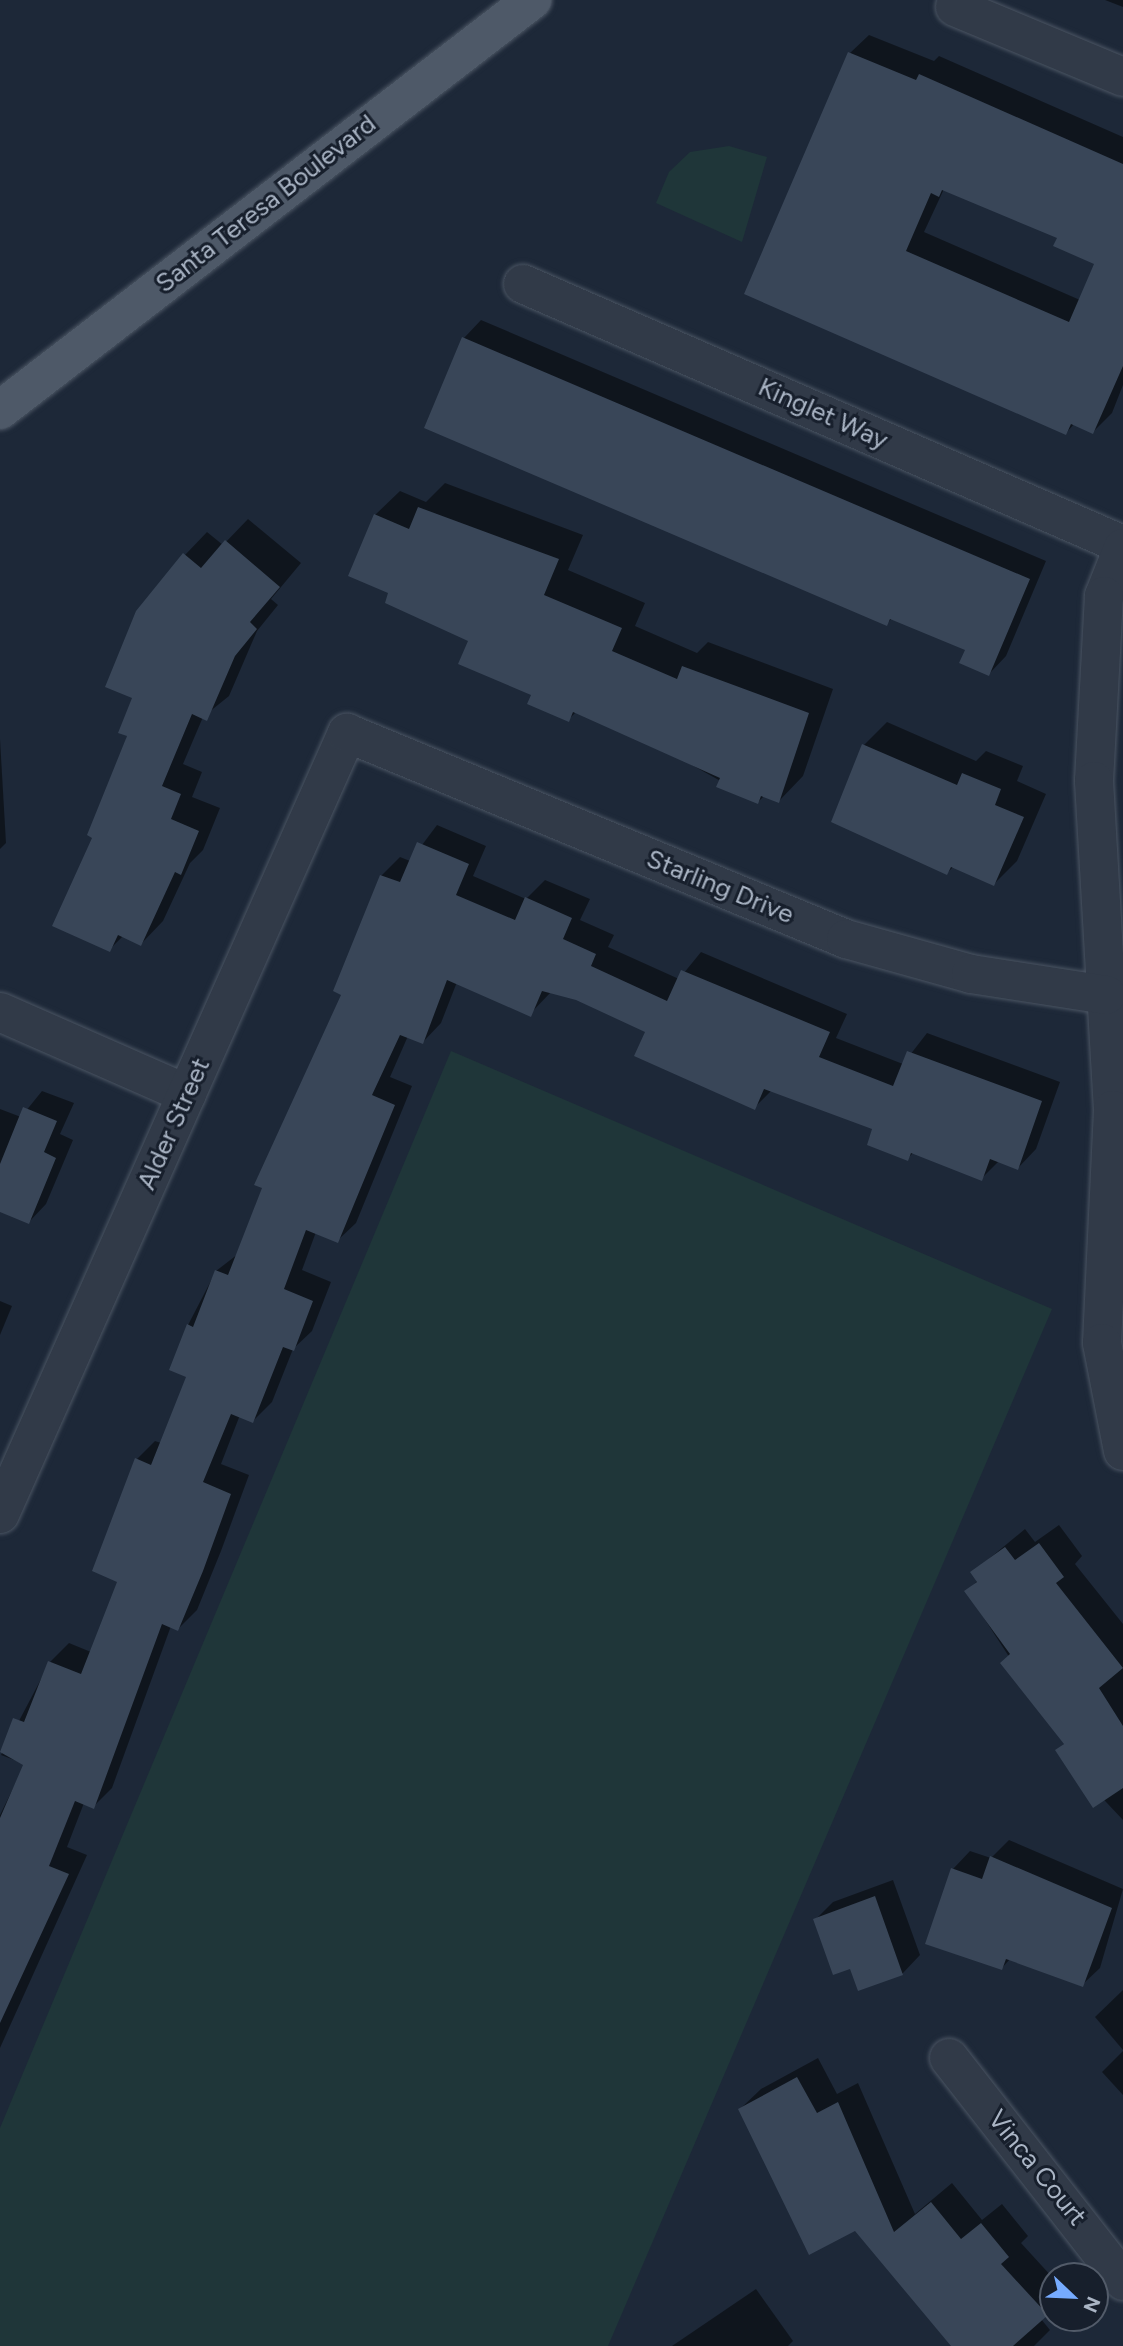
<!DOCTYPE html>
<html>
<head>
<meta charset="utf-8">
<style>
	body { margin:0 }
	#map { position:relative; width:1123px; height:2346px; overflow:hidden; background:#1d2838; font-family:Figtree,sans-serif }
	div>[style] { position:absolute }
	.green>* { inset:0; background:#1f3639 }
	.shadow>* { inset:0; background:#0007 }
	.building>* { inset:0; background:#394658 }
	.roads { filter:drop-shadow(0 0 2px #4b5563) drop-shadow(0 0 2px #4b5563) }
	.minor>* { height:38px; margin:-19px; padding:0 19px; transform-origin:19px; border-radius:19px; background:#313a48 }
	.major>* { height:38px; margin:-19px; padding:0 19px; transform-origin:19px; border-radius:19px; background:#4e5968 }
	span { translate:-50% -50%; white-space:nowrap; text-align:center; line-height:1.15; -webkit-text-stroke:6px #171f2c; paint-order:stroke }
	.street-label { font-size:26px; color:#aab5c5 }
	.north { position:absolute; left:1039px; top:2262px; width:70px; height:70px; box-sizing:border-box; background:#171f2c; border:2px solid #525b69; border-radius:50%; rotate:113deg; font-size:19px; font-weight:700; line-height:28px; text-align:center; color:#aab5c5 }
	.north::after { content:''; display:block; margin:auto; width:24px; height:32px; background:#76abff; clip-path:polygon(50% 0,100% 100%,50% 72%,0 100%) }
</style>
</head>
<body>
<div id="map">
	<div class="green">
		<i style="clip-path:polygon(729px 146px,767px 157px,742px 242px,656px 203px,669px 172px,690px 152px)"></i>
		<i style="clip-path:polygon(451px 1051px,1052px 1309px,608px 2346px,0 2346px,0 2128px)"></i>
	</div>
	<div class="shadow">
		<i style="clip-path:polygon(1105px 0,1123px 0,1123px 7px)"></i>
		<i style="clip-path:polygon(evenodd,869px 35px,934px 61px,939px 56px,1123px 137px,1123px 385px,1112px 413px,1093px 432px,1075px 423px,1066px 433px,746px 293px,850px 53px,869px 35px,944px 189px,1059px 237px,1096px 263px,1080px 300px,924px 232px,944px 189px)"></i>
		<i style="clip-path:polygon(481px 320px,1046px 561px,1006px 656px,989px 674px,967px 649px,892px 618px,887px 624px,464px 338px)"></i>
		<i style="clip-path:polygon(445px 483px,583px 535px,568px 570px,645px 603px,635px 626px,697px 653px,708px 642px,833px 689px,803px 776px,779px 801px,764px 796px,758px 802px,658px 746px,577px 711px,568px 720px,471px 640px,390px 592px,375px 515px,400px 491px,426px 502px)"></i>
		<i style="clip-path:polygon(248px 519px,301px 563px,271px 599px,278px 605px,257px 631px,229px 696px,203px 717px,183px 764px,202px 772px,192px 797px,220px 808px,203px 850px,190px 863px,163px 921px,141px 944px,123px 936px,110px 949px,95px 837px,185px 555px,207px 532px,223px 545px)"></i>
		<i style="clip-path:polygon(887px 722px,976px 761px,986px 751px,1023px 766px,1017px 781px,1046px 794px,1017px 861px,994px 884px,954px 866px,947px 873px,834px 821px,864px 745px)"></i>
		<i style="clip-path:polygon(0 739px,6px 843px,0 849px)"></i>
		<i style="clip-path:polygon(437px 825px,486px 846px,473px 876px,526px 899px,545px 880px,590px 899px,580px 920px,614px 935px,608px 947px,679px 979px,701px 952px,847px 1014px,836px 1038px,903px 1064px,927px 1033px,1060px 1082px,1036px 1149px,1018px 1168px,999px 1161px,981px 1179px,913px 1153px,907px 1159px,874px 1128px,772px 1090px,754px 1108px,648px 1031px,576px 999px,551px 992px,530px 1014px,457px 982px,441px 1023px,423px 1042px,408px 1036px,390px 1077px,412px 1086px,356px 1223px,337px 1241px,316px 1232px,302px 1270px,331px 1282px,312px 1331px,293px 1349px,272px 1402px,253px 1421px,240px 1415px,221px 1464px,249px 1475px,221px 1551px,197px 1610px,178px 1629px,171px 1626px,112px 1788px,93px 1807px,84px 1803px,67px 1847px,87px 1855px,0 2048px,0 1815px,25px 1764px,1px 1755px,50px 1662px,69px 1643px,91px 1652px,119px 1581px,137px 1459px,155px 1441px,161px 1443px,188px 1376px,188px 1325px,216px 1271px,238px 1254px,344px 994px,381px 876px,400px 857px,410px 861px)"></i>
		<i style="clip-path:polygon(42px 1091px,74px 1103px,60px 1134px,73px 1140px,46px 1204px,29px 1222px,0 1210px,0 1109px,21px 1117px)"></i>
		<i style="clip-path:polygon(0 1301px,12px 1306px,0 1335px)"></i>
		<i style="clip-path:polygon(1059px 1525px,1082px 1556px,1075px 1564px,1123px 1624px,1123px 1820px,1057px 1750px,1065px 1743px,967px 1592px,978px 1580px,973px 1572px,1025px 1529px,1035px 1542px)"></i>
		<i style="clip-path:polygon(1009px 1840px,1123px 1889px,1100px 1968px,1082px 1985px,1010px 1959px,1002px 1968px,953px 1869px,970px 1851px,991px 1858px)"></i>
		<i style="clip-path:polygon(893px 1880px,920px 1955px,903px 1973px,859px 1989px,851px 1966px,815px 1920px,833px 1902px)"></i>
		<i style="clip-path:polygon(1123px 1990px,1123px 2050px,1095px 2017px)"></i>
		<i style="clip-path:polygon(1123px 2051px,1123px 2095px,1102px 2072px)"></i>
		<i style="clip-path:polygon(818px 2058px,837px 2094px,858px 2083px,915px 2214px,952px 2183px,982px 2220px,1002px 2204px,1028px 2236px,1021px 2243px,1053px 2278px,1053px 2307px,1041px 2319px,1050px 2330px,1034px 2346px,953px 2346px,856px 2229px,740px 2109px,761px 2089px)"></i>
		<i style="clip-path:polygon(756px 2289px,793px 2341px,788px 2346px,672px 2346px)"></i>
	</div>
	<div class="building">
		<i style="clip-path:polygon(evenodd,848px 52px,916px 80px,919px 74px,1123px 164px,1123px 366px,1093px 434px,1071px 424px,1066px 435px,744px 294px,848px 52px,942px 190px,1057px 238px,1053px 246px,1094px 264px,1069px 322px,906px 251px,931px 193px,939px 197px,942px 190px)"></i>
		<i style="clip-path:polygon(462px 337px,1030px 579px,989px 676px,959px 663px,965px 650px,890px 619px,887px 626px,424px 428px)"></i>
		<i style="clip-path:polygon(418px 507px,559px 559px,544px 595px,622px 628px,612px 651px,677px 679px,682px 666px,809px 713px,779px 803px,761px 796px,758px 804px,716px 787px,720px 778px,573px 712px,569px 722px,527px 704px,531px 695px,458px 664px,468px 641px,385px 603px,388px 593px,348px 576px,374px 514px,409px 529px)"></i>
		<i style="clip-path:polygon(225px 540px,280px 587px,250px 622px,257px 629px,235px 656px,207px 721px,192px 714px,162px 786px,181px 794px,171px 819px,199px 831px,181px 875px,175px 872px,141px 946px,118px 935px,110px 952px,52px 926px,92px 838px,87px 835px,127px 736px,118px 733px,132px 698px,105px 687px,136px 611px,183px 553px,201px 568px)"></i>
		<i style="clip-path:polygon(862px 744px,957px 785px,962px 773px,1001px 789px,995px 805px,1024px 817px,994px 886px,951px 867px,947px 875px,831px 822px)"></i>
		<i style="clip-path:polygon(417px 842px,469px 864px,456px 895px,515px 920px,525px 897px,572px 918px,563px 939px,596px 954px,591px 966px,667px 1001px,681px 970px,830px 1032px,819px 1057px,893px 1086px,907px 1051px,1042px 1101px,1018px 1170px,990px 1159px,982px 1181px,911px 1153px,908px 1161px,867px 1145px,872px 1129px,764px 1089px,755px 1110px,634px 1056px,645px 1032px,576px 1000px,542px 991px,531px 1017px,447px 980px,423px 1044px,400px 1035px,372px 1095px,395px 1105px,338px 1243px,306px 1230px,284px 1289px,313px 1301px,294px 1351px,283px 1347px,253px 1423px,231px 1414px,203px 1482px,231px 1494px,203px 1571px,178px 1631px,162px 1624px,94px 1809px,75px 1801px,49px 1866px,69px 1874px,0 2023px,0 1818px,23px 1765px,0 1752px,13px 1718px,24px 1722px,48px 1661px,81px 1674px,117px 1582px,92px 1571px,135px 1458px,151px 1465px,186px 1377px,169px 1370px,187px 1324px,193px 1327px,215px 1270px,228px 1275px,262px 1188px,254px 1185px,341px 995px,333px 991px,380px 875px,400px 882px)"></i>
		<i style="clip-path:polygon(23px 1107px,57px 1121px,44px 1152px,56px 1158px,29px 1224px,0 1212px,0 1164px)"></i>
		<i style="clip-path:polygon(1039px 1543px,1064px 1577px,1056px 1583px,1123px 1668px,1099px 1688px,1123px 1726px,1123px 1788px,1093px 1808px,1055px 1750px,1064px 1744px,1000px 1663px,1010px 1654px,964px 1591px,977px 1582px,970px 1572px,1005px 1547px,1015px 1560px)"></i>
		<i style="clip-path:polygon(990px 1856px,1112px 1908px,1083px 1987px,1006px 1959px,1002px 1970px,925px 1944px,951px 1868px,982px 1879px)"></i>
		<i style="clip-path:polygon(875px 1896px,903px 1975px,858px 1991px,850px 1969px,833px 1975px,813px 1919px)"></i>
		<i style="clip-path:polygon(797px 2077px,817px 2113px,838px 2102px,894px 2232px,931px 2202px,961px 2239px,981px 2223px,1009px 2257px,1001px 2264px,1048px 2315px,1013px 2346px,951px 2346px,855px 2231px,809px 2255px,738px 2109px)"></i>
	</div>
	<div class="roads">
		<div class="minor">
			<i style="left:955px;top:7px;width:182px;rotate:22.6deg"></i>
			<i style="left:523px;top:284px;width:654px;rotate:23.51deg"></i>
			<i style="left:1123px;top:548px;width:52px;rotate:111.6deg"></i>
			<i style="left:1104px;top:596px;width:185px;rotate:93.1deg"></i>
			<i style="left:1094px;top:781px;width:330px;rotate:86.7deg"></i>
			<i style="left:1113px;top:1110px;width:233px;rotate:92.7deg"></i>
			<i style="left:1102px;top:1343px;width:110px;rotate:79deg"></i>
			<i style="left:0;top:1012px;width:204px;rotate:23.7deg"></i>
			<i style="left:0;top:1514px;width:855px;rotate:-66.04deg"></i>
			<i style="left:347px;top:733px;width:540px;rotate:22.43deg"></i>
			<i style="left:846px;top:939px;width:130px;rotate:15.6deg"></i>
			<i style="left:971px;top:974px;width:137px;rotate:8.8deg"></i>
			<i style="left:949px;top:2058px;width:283px;rotate:52deg"></i>
		</div>
		<div class="major">
			<i style="left:0;top:410px;width:672px;rotate:-37.62deg"></i>
		</div>
	</div>
	<div class="street-label">
		<span style="left:266px;top:204px;rotate:-38deg">Santa Teresa Boulevard</span>
		<span style="left:823px;top:414px;rotate:24deg">Kinglet Way</span>
		<span style="left:720px;top:887px;rotate:22deg">Starling Drive</span>
		<span style="left:174px;top:1124px;rotate:-66deg">Alder Street</span>
		<span style="left:1037px;top:2168px;rotate:51deg">Vinca Court</span>
	</div>
	<div class="north">N</div>
</div>
</body>
</html>
